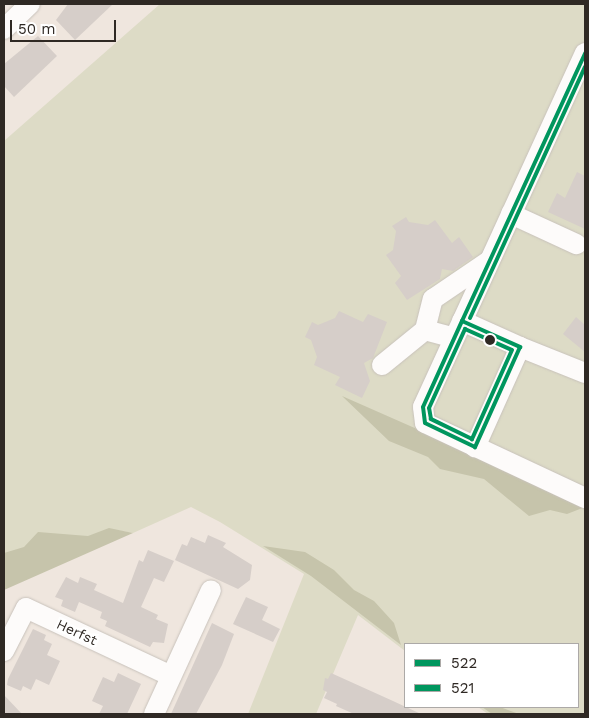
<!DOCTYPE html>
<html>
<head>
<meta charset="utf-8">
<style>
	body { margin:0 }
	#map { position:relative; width:589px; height:718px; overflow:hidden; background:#efe6de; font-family:"Work Sans",sans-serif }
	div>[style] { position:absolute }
	.green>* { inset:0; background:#dddbc6 }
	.forest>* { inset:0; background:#c6c4ab }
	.building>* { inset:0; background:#d6cec9 }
	.roads { filter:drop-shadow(0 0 1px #c8c2bb) drop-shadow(0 0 1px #c8c2bb) }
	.minor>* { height:20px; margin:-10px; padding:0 10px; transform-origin:10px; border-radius:10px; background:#fdfbfa }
	.bus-1>* { height:4px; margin:-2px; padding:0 2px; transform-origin:2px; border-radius:2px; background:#00965e }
	.bus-2>* { height:4px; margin:-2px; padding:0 2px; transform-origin:2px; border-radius:2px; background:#00965e }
	.dots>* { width:14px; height:14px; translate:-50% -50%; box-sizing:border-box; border:2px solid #fff; border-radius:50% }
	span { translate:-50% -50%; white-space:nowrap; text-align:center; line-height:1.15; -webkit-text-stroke:5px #fff; paint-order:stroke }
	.street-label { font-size:14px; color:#2f2924 }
	.frame { position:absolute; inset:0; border:5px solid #2f2924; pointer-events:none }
	.legend { position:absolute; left:404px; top:643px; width:175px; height:65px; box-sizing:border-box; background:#fff; border:1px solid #aca9a7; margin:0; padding:6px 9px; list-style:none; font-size:15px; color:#2f2924 }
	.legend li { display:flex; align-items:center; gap:10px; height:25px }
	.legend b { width:25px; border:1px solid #aca9a7 }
	.scale { position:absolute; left:10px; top:20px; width:106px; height:22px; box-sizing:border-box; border:2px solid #2f2924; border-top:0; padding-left:6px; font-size:15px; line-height:18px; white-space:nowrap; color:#2f2924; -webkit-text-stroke:4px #fff; paint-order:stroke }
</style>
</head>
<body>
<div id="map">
	<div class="green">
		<i style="clip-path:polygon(160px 4px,585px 4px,585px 714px,488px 714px,478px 707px,578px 707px,578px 644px,405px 644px,405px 651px,358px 615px,316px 714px,248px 714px,304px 574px,220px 522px,191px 507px,133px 533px,116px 530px,4px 579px,4px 141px)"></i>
	</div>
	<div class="forest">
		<i style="clip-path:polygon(342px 396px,585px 503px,585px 507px,567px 514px,550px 510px,529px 516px,484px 479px,440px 469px,428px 457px,389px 441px)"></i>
		<i style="clip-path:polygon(109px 528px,133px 533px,4px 590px,4px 553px,24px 547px,38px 532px,88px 536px)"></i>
		<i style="clip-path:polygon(263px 546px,305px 552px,334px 570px,354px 590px,374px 601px,394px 623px,401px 645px,311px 576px)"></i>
		<i style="clip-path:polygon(482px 707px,500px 707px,519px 714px,492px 714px)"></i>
	</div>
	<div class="building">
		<i style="clip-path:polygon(68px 4px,113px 4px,75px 40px,56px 20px)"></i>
		<i style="clip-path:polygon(38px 36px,57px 56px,14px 97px,4px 86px,4px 64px)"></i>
		<i style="clip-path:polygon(577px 172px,585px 176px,585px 229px,548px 212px,557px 193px,565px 198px)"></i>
		<i style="clip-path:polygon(406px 217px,409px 222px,428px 225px,435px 220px,452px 243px,459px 237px,473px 257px,453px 271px,442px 269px,440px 279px,407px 300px,395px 283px,401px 276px,386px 255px,393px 250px,396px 231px,392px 226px)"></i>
		<i style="clip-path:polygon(339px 311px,363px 322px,368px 314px,387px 322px,373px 358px,364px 363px,370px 381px,362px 398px,335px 385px,340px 377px,314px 365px,317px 357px,311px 340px,305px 337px,312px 322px,318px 325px,335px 318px)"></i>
		<i style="clip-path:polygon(576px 317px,585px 325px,585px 352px,563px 334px)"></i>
		<i style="clip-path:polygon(208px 535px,226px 543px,223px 547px,252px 565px,250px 580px,238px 589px,175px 560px,182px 544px,187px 546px,191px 537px,205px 543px)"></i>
		<i style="clip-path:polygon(148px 550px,174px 561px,164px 582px,154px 578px,141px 607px,158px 615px,156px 619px,168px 624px,164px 643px,153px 642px,150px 647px,105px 626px,107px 621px,100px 618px,102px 612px,79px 602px,75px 612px,61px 606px,63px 600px,55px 597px,66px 577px,78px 583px,80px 577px,97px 584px,94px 590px,123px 603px,139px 560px,143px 562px)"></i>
		<i style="clip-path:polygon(246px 597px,268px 607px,262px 620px,280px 629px,273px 642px,233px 624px)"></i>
		<i style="clip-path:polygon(212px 623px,234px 634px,222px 665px,196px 714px,171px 714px)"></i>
		<i style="clip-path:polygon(33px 629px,46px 635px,44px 640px,52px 644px,47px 655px,60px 661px,49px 685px,36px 679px,31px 690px,23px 686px,21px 691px,7px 685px,8px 679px)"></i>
		<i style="clip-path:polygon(118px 673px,141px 684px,127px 714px,99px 714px,103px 706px,92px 701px,103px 677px,114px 682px)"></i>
		<i style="clip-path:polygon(331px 673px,393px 701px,421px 714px,354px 714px,336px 706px,337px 704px,324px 698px,327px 692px,323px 690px,325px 678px,328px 679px)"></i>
		<i style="clip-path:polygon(4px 695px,22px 714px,4px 714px)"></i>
	</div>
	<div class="roads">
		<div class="minor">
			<i style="left:4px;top:29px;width:36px;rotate:-44deg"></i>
			<i style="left:585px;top:53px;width:389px;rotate:114.6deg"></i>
			<i style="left:423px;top:407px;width:16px;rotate:83deg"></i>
			<i style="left:425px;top:423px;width:177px;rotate:25.1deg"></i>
			<i style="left:511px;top:214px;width:72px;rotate:24.8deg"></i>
			<i style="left:462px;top:321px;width:64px;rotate:24.1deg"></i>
			<i style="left:520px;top:347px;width:110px;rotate:114.2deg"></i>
			<i style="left:425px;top:330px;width:32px;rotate:-76deg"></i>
			<i style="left:433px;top:299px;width:68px;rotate:-34.2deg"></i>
			<i style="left:520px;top:347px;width:70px;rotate:21.8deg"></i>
			<i style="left:382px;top:365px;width:55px;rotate:-39.1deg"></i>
			<i style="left:425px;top:330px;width:30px;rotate:15deg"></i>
			<i style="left:4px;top:651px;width:48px;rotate:-62.9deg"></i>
			<i style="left:26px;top:608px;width:160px;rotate:25.1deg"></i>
			<i style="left:154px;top:714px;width:136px;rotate:-65.3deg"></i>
		</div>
	</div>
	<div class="bus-1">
		<i style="left:462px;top:321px;width:64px;rotate:24.1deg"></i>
		<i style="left:520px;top:347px;width:110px;rotate:114.2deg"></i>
		<i style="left:475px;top:447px;width:55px;rotate:-154.4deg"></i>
		<i style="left:425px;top:423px;width:16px;rotate:-97deg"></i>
		<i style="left:423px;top:407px;width:94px;rotate:-65.6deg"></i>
		<i style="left:462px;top:321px;width:295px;rotate:-65.3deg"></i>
	</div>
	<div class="bus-2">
		<i style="left:470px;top:318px;width:276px;rotate:-65.4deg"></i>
		<i style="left:465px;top:329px;width:51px;rotate:24.1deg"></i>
		<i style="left:512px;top:350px;width:98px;rotate:114.2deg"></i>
		<i style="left:472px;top:439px;width:46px;rotate:-154deg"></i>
		<i style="left:431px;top:419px;width:11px;rotate:-100deg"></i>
		<i style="left:429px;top:408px;width:87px;rotate:-65.5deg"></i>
	</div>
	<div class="dots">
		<i style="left:490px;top:340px;background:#2f2924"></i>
	</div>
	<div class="street-label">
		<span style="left:77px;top:632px;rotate:25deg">Herfst</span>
	</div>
	<div class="frame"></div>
	<ul class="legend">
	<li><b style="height:6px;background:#00965e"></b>522</li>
	<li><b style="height:6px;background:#00965e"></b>521</li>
	</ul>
	<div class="scale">50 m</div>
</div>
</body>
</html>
